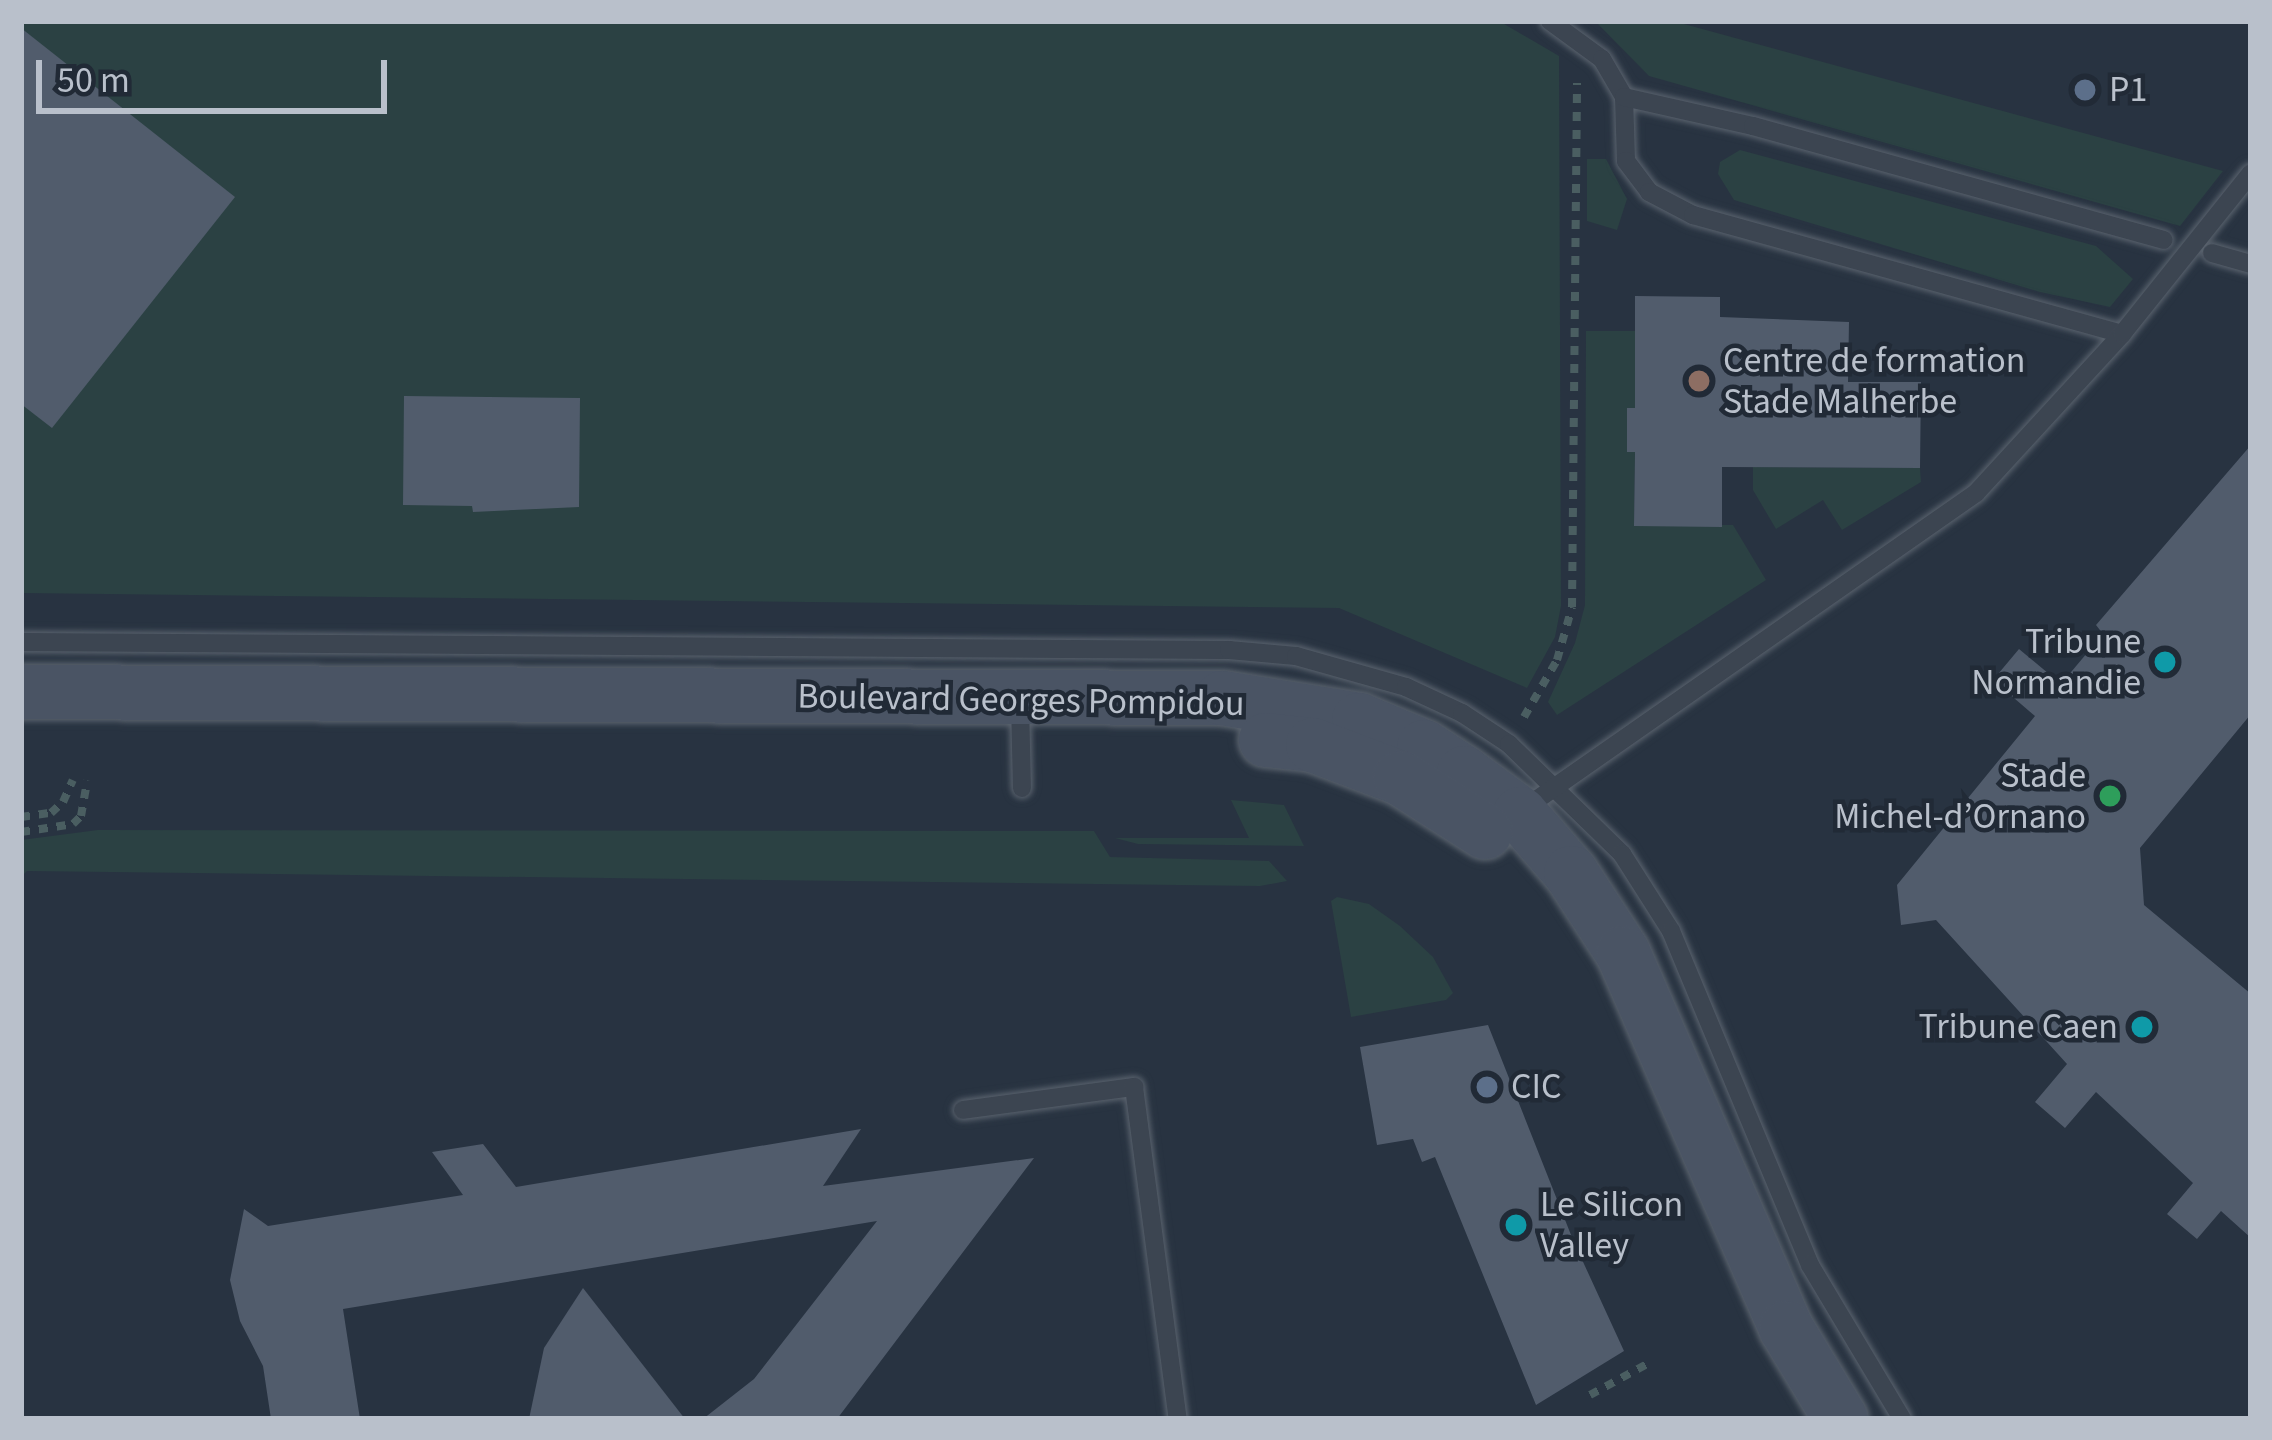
<!DOCTYPE html>
<html>
<head>
<meta charset="utf-8">
<style>
	body { margin:0 }
	#map { position:relative; width:2272px; height:1440px; overflow:hidden; background:#283341; font-family:"Source Sans 3",sans-serif }
	div>[style] { position:absolute }
	.green>* { inset:0; background:#2b4143 }
	.building>* { inset:0; background:#515c6c }
	.path>* { height:8px; margin-top:-4px; transform-origin:0; background:repeating-linear-gradient(90deg,#4a5e61 0 9px,transparent 0 18px) }
	.roads { filter:drop-shadow(0 0 3px #5a636e) drop-shadow(0 0 3px #5a636e) }
	.lane>* { height:18px; margin:-9px; padding:0 9px; transform-origin:9px; border-radius:9px; background:#3c4551 }
	.secondary>* { height:54px; margin:-27px; padding:0 27px; transform-origin:27px; border-radius:27px; background:#4a5464 }
	.dots>* { width:33px; height:33px; translate:-50% -50%; box-sizing:border-box; border:6px solid #212a36; border-radius:50% }
	span { translate:-50% -50%; white-space:nowrap; text-align:center; line-height:1.15; -webkit-text-stroke:9px #212a36; paint-order:stroke }
	.poi-label { font-size:36px; color:#b9c0cb }
	.left { translate:0 -50%; text-align:left }
	.right { translate:-100% -50%; text-align:right }
	.street-label { font-size:36px; color:#b9c0cb }
	.frame { position:absolute; inset:0; border:24px solid #b9c0cb; pointer-events:none }
	.scale { position:absolute; left:36px; top:60px; width:351px; height:54px; box-sizing:border-box; border:6px solid #b9c0cb; border-top:0; padding-left:15px; font-size:36px; line-height:42px; white-space:nowrap; color:#b9c0cb; -webkit-text-stroke:9px #212a36; paint-order:stroke }
</style>
</head>
<body>
<div id="map">
	<div class="green">
		<i style="clip-path:polygon(21px 21px,1499px 21px,1559px 56px,1561px 606px,1555px 637px,1527px 688px,1339px 608px,21px 593px)"></i>
		<i style="clip-path:polygon(1595px 21px,1673px 21px,2223px 171px,2180px 226px,1649px 76px)"></i>
		<i style="clip-path:polygon(1740px 150px,2096px 246px,2133px 279px,2110px 307px,2040px 292px,1734px 200px,1718px 174px,1720px 162px)"></i>
		<i style="clip-path:polygon(1587px 159px,1606px 159px,1627px 199px,1617px 230px,1587px 221px)"></i>
		<i style="clip-path:polygon(1586px 331px,1635px 331px,1635px 408px,1627px 409px,1627px 451px,1635px 452px,1634px 525px,1733px 525px,1766px 580px,1557px 715px,1548px 702px,1575px 643px,1585px 605px)"></i>
		<i style="clip-path:polygon(1753px 467px,1920px 468px,1921px 482px,1842px 530px,1823px 500px,1776px 529px,1753px 490px)"></i>
		<i style="clip-path:polygon(1231px 800px,1284px 805px,1304px 846px,1138px 844px,1115px 838px,1249px 838px)"></i>
		<i style="clip-path:polygon(98px 830px,1094px 831px,1110px 857px,1269px 861px,1287px 881px,1260px 886px,27px 871px,21px 877px,21px 840px)"></i>
		<i style="clip-path:polygon(1337px 897px,1369px 904px,1400px 926px,1433px 957px,1453px 993px,1446px 1000px,1351px 1017px,1331px 901px)"></i>
	</div>
	<div class="building">
		<i style="clip-path:polygon(21px 28px,235px 197px,52px 428px,21px 404px)"></i>
		<i style="clip-path:polygon(1635px 296px,1720px 297px,1720px 317px,1849px 322px,1848px 382px,1921px 382px,1920px 468px,1722px 467px,1722px 527px,1634px 526px,1635px 452px,1627px 452px,1627px 408px,1635px 408px)"></i>
		<i style="clip-path:polygon(404px 396px,580px 398px,579px 507px,473px 512px,472px 506px,403px 505px)"></i>
		<i style="clip-path:polygon(2251px 445px,2251px 714px,2140px 848px,2144px 905px,2251px 994px,2251px 1238px,2221px 1211px,2197px 1239px,2167px 1214px,2193px 1183px,2096px 1092px,2065px 1128px,2035px 1102px,2067px 1064px,1936px 920px,1901px 925px,1897px 885px,2035px 716px,1993px 680px,2019px 649px,2061px 684px,2103px 634px,2096px 625px)"></i>
		<i style="clip-path:polygon(1488px 1025px,1573px 1240px,1624px 1351px,1536px 1405px,1435px 1157px,1422px 1162px,1413px 1139px,1377px 1145px,1360px 1047px)"></i>
		<i style="clip-path:polygon(861px 1129px,823px 1186px,1034px 1158px,837px 1419px,703px 1419px,754px 1379px,877px 1221px,343px 1309px,360px 1419px,271px 1419px,263px 1366px,240px 1321px,230px 1280px,244px 1209px,268px 1226px,463px 1195px,432px 1152px,483px 1144px,516px 1187px)"></i>
		<i style="clip-path:polygon(583px 1288px,685px 1419px,529px 1419px,544px 1348px)"></i>
	</div>
	<div class="path">
		<i style="left:1524px;top:717px;width:66px;rotate:-59.9deg"></i>
		<i style="left:1557px;top:660px;width:55px;rotate:-74.2deg"></i>
		<i style="left:1572px;top:607px;width:524px;rotate:-89.45deg"></i>
		<i style="left:21px;top:817px;width:30px;rotate:-8deg"></i>
		<i style="left:51px;top:813px;width:16px;rotate:-43deg"></i>
		<i style="left:63px;top:802px;width:24px;rotate:-66deg"></i>
		<i style="left:21px;top:832px;width:53px;rotate:-8.7deg"></i>
		<i style="left:73px;top:824px;width:11px;rotate:-45deg"></i>
		<i style="left:81px;top:816px;width:36px;rotate:-80deg"></i>
		<i style="left:1590px;top:1395px;width:67px;rotate:-28.5deg"></i>
	</div>
	<div class="roads">
		<div class="lane">
			<i style="left:1550px;top:21px;width:64px;rotate:36.2deg"></i>
			<i style="left:1602px;top:59px;width:44px;rotate:59.9deg"></i>
			<i style="left:1624px;top:97px;width:64px;rotate:88.2deg"></i>
			<i style="left:1626px;top:161px;width:39px;rotate:53deg"></i>
			<i style="left:1649px;top:192px;width:50px;rotate:27.6deg"></i>
			<i style="left:1693px;top:215px;width:445px;rotate:15.5deg"></i>
			<i style="left:1624px;top:97px;width:132px;rotate:12.7deg"></i>
			<i style="left:1753px;top:126px;width:426px;rotate:15.5deg"></i>
			<i style="left:2212px;top:253px;width:41px;rotate:15.8deg"></i>
			<i style="left:21px;top:642px;width:1208px;rotate:0.38deg"></i>
			<i style="left:1229px;top:650px;width:67px;rotate:5.1deg"></i>
			<i style="left:1296px;top:656px;width:114px;rotate:15.7deg"></i>
			<i style="left:1406px;top:687px;width:62px;rotate:24.9deg"></i>
			<i style="left:1462px;top:713px;width:56px;rotate:33.4deg"></i>
			<i style="left:1509px;top:744px;width:158px;rotate:44.2deg"></i>
			<i style="left:1622px;top:854px;width:91px;rotate:57.5deg"></i>
			<i style="left:1671px;top:931px;width:362px;rotate:67.4deg"></i>
			<i style="left:1810px;top:1265px;width:179px;rotate:59.1deg"></i>
			<i style="left:1020px;top:703px;width:85px;rotate:88.7deg"></i>
			<i style="left:1525px;top:808px;width:550px;rotate:-34.93deg"></i>
			<i style="left:1976px;top:493px;width:216px;rotate:-47.4deg"></i>
			<i style="left:2122px;top:334px;width:206px;rotate:-51.3deg"></i>
			<i style="left:963px;top:1110px;width:173px;rotate:-7.7deg"></i>
			<i style="left:1134px;top:1087px;width:335px;rotate:82.5deg"></i>
		</div>
		<div class="secondary">
			<i style="left:21px;top:692px;width:1201px;rotate:0.29deg"></i>
			<i style="left:1222px;top:698px;width:139px;rotate:9.1deg"></i>
			<i style="left:1359px;top:720px;width:70px;rotate:22.6deg"></i>
			<i style="left:1424px;top:747px;width:48px;rotate:33deg"></i>
			<i style="left:1464px;top:773px;width:69px;rotate:36.2deg"></i>
			<i style="left:1520px;top:814px;width:78px;rotate:49.2deg"></i>
			<i style="left:1571px;top:873px;width:95px;rotate:57deg"></i>
			<i style="left:1623px;top:953px;width:409px;rotate:66.5deg"></i>
			<i style="left:1786px;top:1328px;width:106px;rotate:58.9deg"></i>
			<i style="left:1266px;top:740px;width:47px;rotate:6.1deg"></i>
			<i style="left:1313px;top:745px;width:93px;rotate:20.8deg"></i>
			<i style="left:1400px;top:778px;width:101px;rotate:32.4deg"></i>
		</div>
	</div>
	<div class="dots">
		<i style="left:2085px;top:90px;background:#5c6f8a"></i>
		<i style="left:1699px;top:381px;background:#8d6e63"></i>
		<i style="left:2165px;top:662px;background:#0f9aa8"></i>
		<i style="left:2110px;top:796px;background:#2e9e5b"></i>
		<i style="left:2142px;top:1027px;background:#0f9aa8"></i>
		<i style="left:1487px;top:1087px;background:#5c6f8a"></i>
		<i style="left:1516px;top:1225px;background:#0f9aa8"></i>
	</div>
	<div class="poi-label">
		<span class="left" style="left:2109px;top:90px">P1</span>
		<span class="left" style="left:1723px;top:381px">Centre de formation<br>Stade Malherbe</span>
		<span class="right" style="left:2141px;top:662px">Tribune<br>Normandie</span>
		<span class="right" style="left:2086px;top:796px">Stade<br>Michel-d’Ornano</span>
		<span class="right" style="left:2118px;top:1027px">Tribune Caen</span>
		<span class="left" style="left:1511px;top:1087px">CIC</span>
		<span class="left" style="left:1540px;top:1225px">Le Silicon<br>Valley</span>
	</div>
	<div class="street-label">
		<span style="left:1021px;top:700px;rotate:1deg">Boulevard Georges Pompidou</span>
	</div>
	<div class="frame"></div>
	<div class="scale">50 m</div>
</div>
</body>
</html>
